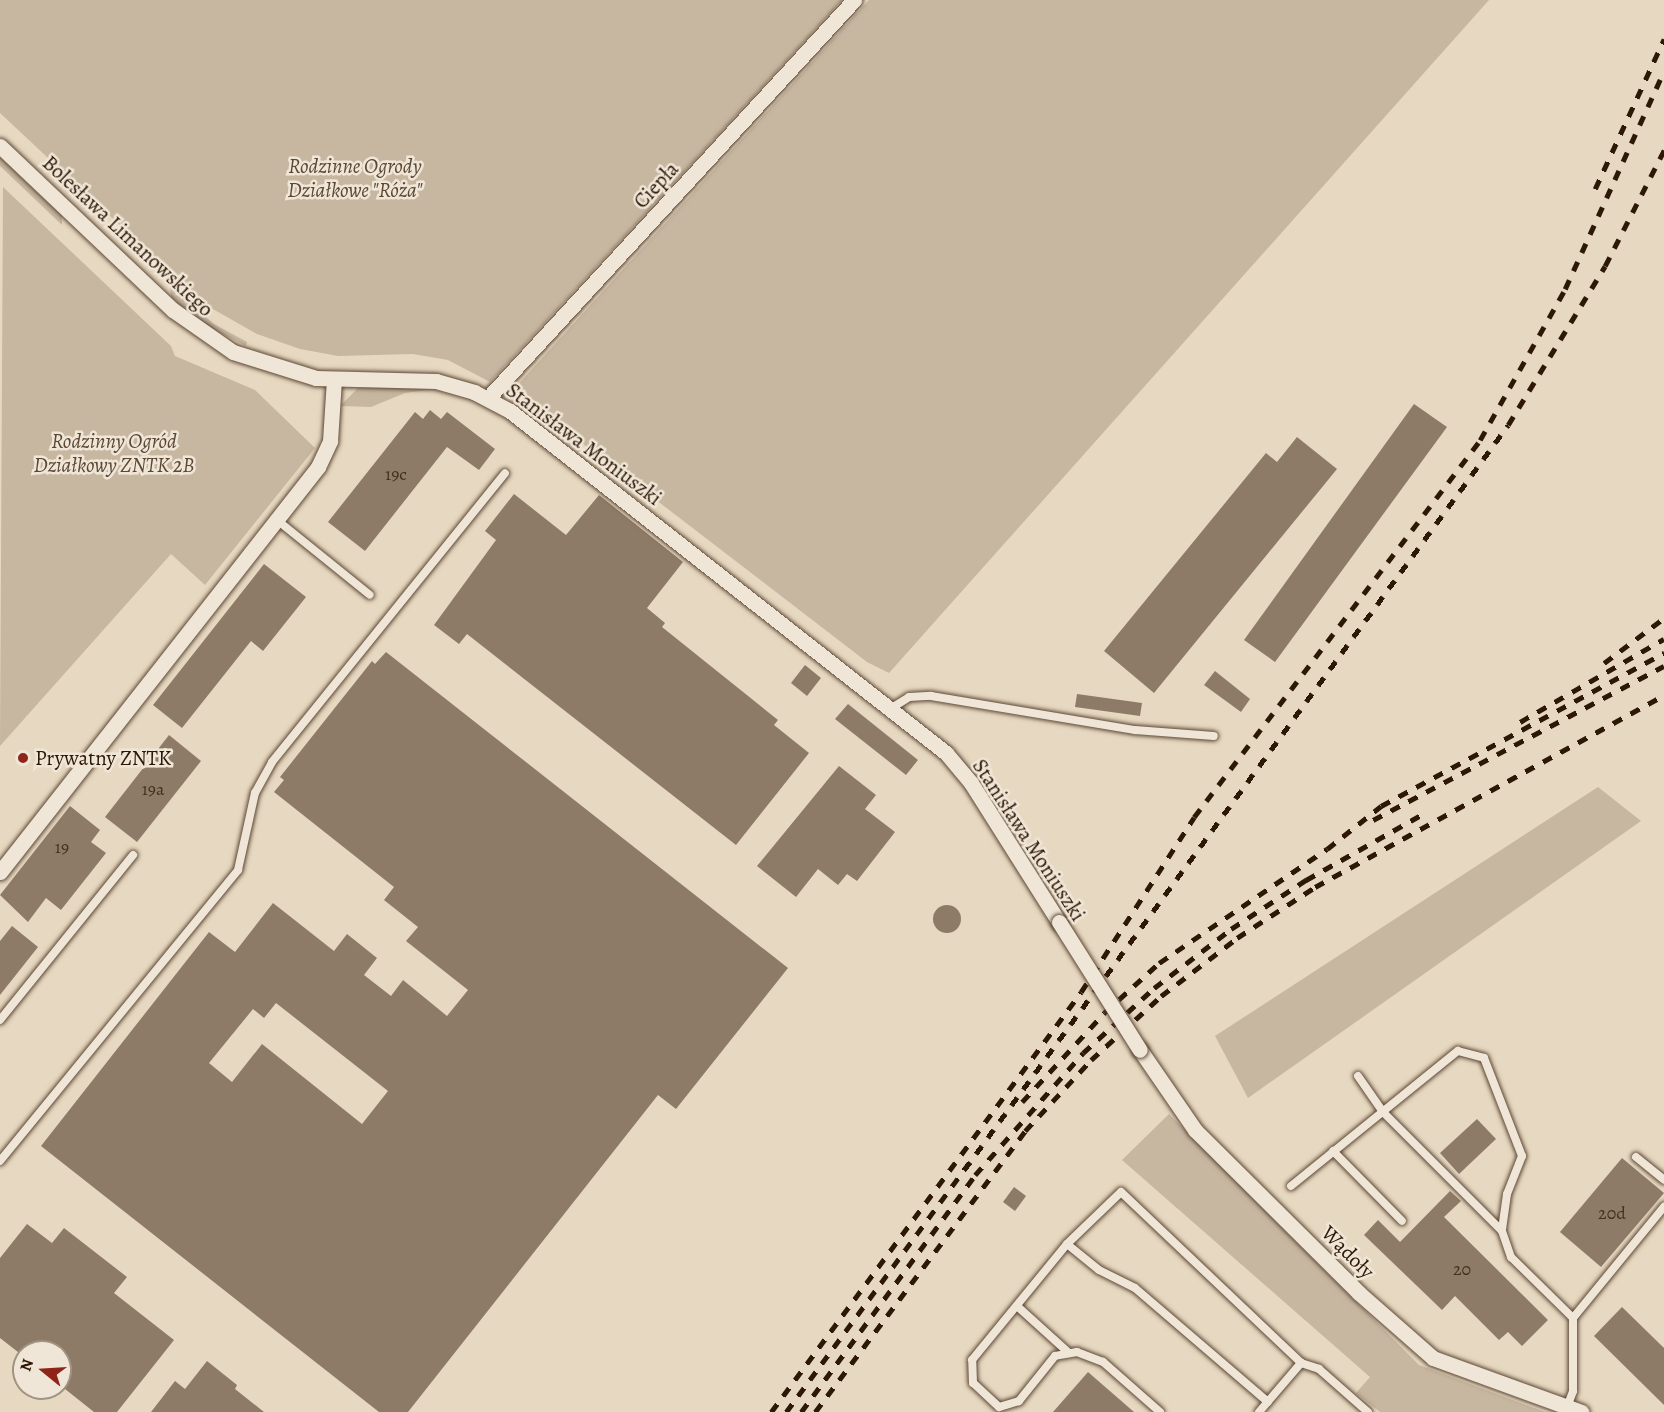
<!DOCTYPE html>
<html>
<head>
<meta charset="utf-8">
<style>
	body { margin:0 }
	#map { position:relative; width:1664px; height:1412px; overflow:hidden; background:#e7d8c1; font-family:Alegreya,serif }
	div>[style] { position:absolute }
	.green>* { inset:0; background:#c7b7a1 }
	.building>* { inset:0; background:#8e7b67 }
	.round { border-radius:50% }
	.roads { filter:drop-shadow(0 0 2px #5c4734) drop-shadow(0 0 2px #5c4734) }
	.service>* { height:8px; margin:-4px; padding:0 4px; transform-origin:4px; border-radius:4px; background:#efe6d7 }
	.minor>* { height:15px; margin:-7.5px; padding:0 7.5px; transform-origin:7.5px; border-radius:7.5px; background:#efe6d7 }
	.rail>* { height:4.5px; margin-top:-2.25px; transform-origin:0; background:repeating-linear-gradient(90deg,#2d1705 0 10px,transparent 0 20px) }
	.bridges { filter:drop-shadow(0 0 2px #5c4734) drop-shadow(0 0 2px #5c4734) }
	.minor-bridge>* { height:15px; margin:-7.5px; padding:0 7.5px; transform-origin:7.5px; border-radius:7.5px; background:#efe6d7 }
	.dots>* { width:16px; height:16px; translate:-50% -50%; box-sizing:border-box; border:3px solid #efe6d7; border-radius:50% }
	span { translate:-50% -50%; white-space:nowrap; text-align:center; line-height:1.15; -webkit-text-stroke:5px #efe6d7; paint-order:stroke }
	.number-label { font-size:18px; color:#45301e }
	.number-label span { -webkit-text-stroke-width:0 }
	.park-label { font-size:21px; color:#5b4734; font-style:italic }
	.street-label { font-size:21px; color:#2d1705 }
	.poi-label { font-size:21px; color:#2d1705 }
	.left { translate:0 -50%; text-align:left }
	.north { position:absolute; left:12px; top:1340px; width:60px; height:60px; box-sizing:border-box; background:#efe6d7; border:2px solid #a19383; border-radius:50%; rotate:288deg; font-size:16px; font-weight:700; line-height:24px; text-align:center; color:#2d1705 }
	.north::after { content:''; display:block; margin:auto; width:21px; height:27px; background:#8f2418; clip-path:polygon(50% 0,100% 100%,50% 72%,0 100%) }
</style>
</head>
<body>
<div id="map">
	<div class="green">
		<i style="clip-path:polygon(0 0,842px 0,490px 382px,448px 360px,413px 354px,338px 356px,300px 349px,257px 334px,204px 304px,0 113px)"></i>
		<i style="clip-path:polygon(869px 0,1489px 0,889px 673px,867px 662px,513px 390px)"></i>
		<i style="clip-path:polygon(0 157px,62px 216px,62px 225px,0 166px)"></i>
		<i style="clip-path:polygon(3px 187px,171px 346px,175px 356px,255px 390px,315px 448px,205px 585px,171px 554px,0 746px)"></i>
		<i style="clip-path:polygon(170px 287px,214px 324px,247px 342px,246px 346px,198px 321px,171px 297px)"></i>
		<i style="clip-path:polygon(416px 386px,435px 389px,405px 393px,371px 407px,340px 406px,358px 388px)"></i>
		<i style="clip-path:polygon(1598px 787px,1641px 821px,1248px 1098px,1215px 1036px)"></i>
		<i style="clip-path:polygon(1169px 1114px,1419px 1365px,1545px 1412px,1380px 1412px,1356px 1393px,1370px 1377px,1122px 1160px)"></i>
	</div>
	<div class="building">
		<i style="clip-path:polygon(1414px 404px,1447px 427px,1275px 662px,1244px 640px)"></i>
		<i style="clip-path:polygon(430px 410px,441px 419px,447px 412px,495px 449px,479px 470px,447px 447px,365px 551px,328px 522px,415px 412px,423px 419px)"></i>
		<i style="clip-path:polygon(1297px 437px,1337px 469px,1154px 693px,1104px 651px,1266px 453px,1277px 462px)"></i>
		<i style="clip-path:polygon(514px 494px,566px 535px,599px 495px,683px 562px,647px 608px,665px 623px,662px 627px,778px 720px,774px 725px,809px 753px,736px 845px,467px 634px,459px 644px,434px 625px,496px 540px,485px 531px)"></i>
		<i style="clip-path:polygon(264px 564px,306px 597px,263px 651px,251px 641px,182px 728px,153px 705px)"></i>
		<i style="clip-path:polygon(evenodd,386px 652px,788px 968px,676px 1109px,658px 1095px,408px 1412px,379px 1412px,41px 1146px,209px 932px,235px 952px,273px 903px,334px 951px,347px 934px,377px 958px,364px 975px,391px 996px,403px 980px,447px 1016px,468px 990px,406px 941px,418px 927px,384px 900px,394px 887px,274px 792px,284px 780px,280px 777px,372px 661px,375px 664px,386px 652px,276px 1003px,388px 1091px,362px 1124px,262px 1044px,232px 1082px,209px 1063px,253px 1009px,264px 1018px,276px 1003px)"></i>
		<i style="clip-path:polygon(805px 665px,821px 678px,807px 696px,791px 683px)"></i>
		<i style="clip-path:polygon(1215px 671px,1250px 699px,1241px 712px,1204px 685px)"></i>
		<i style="clip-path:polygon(1077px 694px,1142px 703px,1140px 716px,1075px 707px)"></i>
		<i style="clip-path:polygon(848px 704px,918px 760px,906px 775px,835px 719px)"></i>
		<i style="clip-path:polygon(169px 735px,201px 761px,137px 842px,105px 817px)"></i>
		<i style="clip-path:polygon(839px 766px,876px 795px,865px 809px,895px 832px,857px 881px,847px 874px,838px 885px,818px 869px,796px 897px,757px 866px)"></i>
		<i style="clip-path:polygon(70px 806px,100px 830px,91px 842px,106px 853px,61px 910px,46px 898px,28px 922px,0 895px)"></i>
		<i class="round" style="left:933px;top:905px;width:28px;height:28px"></i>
		<i style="clip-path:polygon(12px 926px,38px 947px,0 995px,0 941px)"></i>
		<i style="clip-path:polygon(1477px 1119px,1496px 1139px,1459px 1174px,1440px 1153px)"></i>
		<i style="clip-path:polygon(1622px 1158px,1664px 1193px,1601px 1267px,1560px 1232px)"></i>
		<i style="clip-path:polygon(1014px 1187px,1026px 1196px,1015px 1211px,1003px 1202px)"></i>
		<i style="clip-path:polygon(1450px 1191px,1461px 1201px,1444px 1217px,1548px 1320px,1522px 1346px,1508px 1332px,1499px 1340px,1455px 1296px,1442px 1310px,1364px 1235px,1378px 1220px,1400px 1242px)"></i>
		<i style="clip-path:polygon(27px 1224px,52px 1243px,64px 1228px,127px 1277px,114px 1293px,174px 1340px,117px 1412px,94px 1412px,60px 1385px,60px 1352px,18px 1352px,0 1338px,0 1258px)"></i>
		<i style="clip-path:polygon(1622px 1307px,1664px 1348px,1664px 1405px,1594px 1336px)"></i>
		<i style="clip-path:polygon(207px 1361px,237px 1385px,235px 1389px,264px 1412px,151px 1412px,175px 1381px,185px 1389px)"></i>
		<i style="clip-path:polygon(1088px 1372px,1134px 1412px,1053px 1412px)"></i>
	</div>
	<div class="roads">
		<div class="service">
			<i style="left:277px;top:520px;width:119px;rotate:38.9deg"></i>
			<i style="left:890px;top:709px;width:22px;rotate:-32deg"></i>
			<i style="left:909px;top:697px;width:22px;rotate:-3deg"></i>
			<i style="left:931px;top:696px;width:207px;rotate:9.5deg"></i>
			<i style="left:1135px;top:730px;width:79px;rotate:4.3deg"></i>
			<i style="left:0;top:1020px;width:212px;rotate:-51.1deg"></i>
			<i style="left:1358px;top:1076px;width:44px;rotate:55.2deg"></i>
			<i style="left:1383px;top:1112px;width:168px;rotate:45deg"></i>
			<i style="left:1333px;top:1151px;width:98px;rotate:45.4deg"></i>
			<i style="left:1636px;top:1157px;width:36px;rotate:39deg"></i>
			<i style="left:0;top:1161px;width:376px;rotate:-50.7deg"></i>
			<i style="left:238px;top:870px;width:79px;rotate:-77.6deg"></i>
			<i style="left:255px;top:793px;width:35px;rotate:-61deg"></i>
			<i style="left:272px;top:762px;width:371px;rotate:-51.1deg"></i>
			<i style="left:1291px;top:1186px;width:215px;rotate:-39deg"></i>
			<i style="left:1458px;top:1051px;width:27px;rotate:15deg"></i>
			<i style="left:1484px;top:1058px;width:105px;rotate:68.8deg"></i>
			<i style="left:1522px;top:1156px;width:41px;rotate:111.5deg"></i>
			<i style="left:1507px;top:1194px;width:37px;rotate:98deg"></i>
			<i style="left:1502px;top:1231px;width:28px;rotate:71deg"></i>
			<i style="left:1511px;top:1257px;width:87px;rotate:44.5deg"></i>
			<i style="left:1067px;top:1244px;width:41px;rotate:39.1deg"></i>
			<i style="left:1099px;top:1270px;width:40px;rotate:26.6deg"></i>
			<i style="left:1135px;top:1288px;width:175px;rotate:40.6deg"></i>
			<i style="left:1017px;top:1306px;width:70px;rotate:42.1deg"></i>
			<i style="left:1567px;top:1407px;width:17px;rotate:-69deg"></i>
			<i style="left:1573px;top:1391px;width:73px;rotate:-90deg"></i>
			<i style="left:1573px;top:1318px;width:144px;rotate:-50.7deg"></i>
			<i style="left:1160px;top:1412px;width:76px;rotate:-138.7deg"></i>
			<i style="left:1103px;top:1362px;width:28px;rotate:-159deg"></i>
			<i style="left:1077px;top:1352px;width:22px;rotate:170deg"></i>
			<i style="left:1055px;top:1356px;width:58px;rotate:128.7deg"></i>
			<i style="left:1019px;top:1401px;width:21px;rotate:163deg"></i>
			<i style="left:999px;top:1407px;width:35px;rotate:-137deg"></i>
			<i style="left:973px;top:1383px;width:23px;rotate:-92deg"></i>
			<i style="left:972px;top:1360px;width:150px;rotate:-50.7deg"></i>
			<i style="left:1067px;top:1244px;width:75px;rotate:-43.9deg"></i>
			<i style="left:1121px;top:1192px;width:248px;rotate:43.5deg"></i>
			<i style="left:1259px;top:1412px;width:65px;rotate:-49.4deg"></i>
			<i style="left:1301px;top:1363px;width:19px;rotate:18deg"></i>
			<i style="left:1319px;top:1369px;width:65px;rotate:41.3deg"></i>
		</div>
		<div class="minor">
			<i style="left:0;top:146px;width:238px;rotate:43.5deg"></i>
			<i style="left:173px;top:310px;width:73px;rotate:35deg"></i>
			<i style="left:233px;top:352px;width:87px;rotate:17.4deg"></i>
			<i style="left:316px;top:378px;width:120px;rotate:1.4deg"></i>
			<i style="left:436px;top:381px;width:40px;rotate:16deg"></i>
			<i style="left:474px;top:392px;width:41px;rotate:27.8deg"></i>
			<i style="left:510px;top:411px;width:554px;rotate:38.11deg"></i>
			<i style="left:946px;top:753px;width:39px;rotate:50deg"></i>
			<i style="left:971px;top:783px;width:165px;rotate:57.7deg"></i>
			<i style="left:488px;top:398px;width:541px;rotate:-47.4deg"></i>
			<i style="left:0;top:872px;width:515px;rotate:-51.86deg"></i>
			<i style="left:318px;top:467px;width:29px;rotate:-65deg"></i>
			<i style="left:330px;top:441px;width:62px;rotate:-86.3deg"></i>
			<i style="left:1140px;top:1050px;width:97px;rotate:55.5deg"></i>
			<i style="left:1195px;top:1130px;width:231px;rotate:44.8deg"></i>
			<i style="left:1359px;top:1293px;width:98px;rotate:41.3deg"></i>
			<i style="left:1433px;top:1358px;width:158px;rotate:20deg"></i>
		</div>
	</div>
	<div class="rail">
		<i style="left:1595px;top:189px;width:165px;rotate:-65.3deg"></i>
		<i style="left:1604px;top:663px;width:75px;rotate:-36.9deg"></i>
		<i style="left:1520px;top:722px;width:166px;rotate:-30deg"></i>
		<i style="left:1373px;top:820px;width:329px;rotate:-27.9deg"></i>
		<i style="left:1022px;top:1102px;width:121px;rotate:-47.3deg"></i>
		<i style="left:1104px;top:1013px;width:74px;rotate:-42.3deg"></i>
		<i style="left:1159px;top:963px;width:203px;rotate:-34.2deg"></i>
		<i style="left:1327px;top:849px;width:69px;rotate:-38.5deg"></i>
		<i style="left:1381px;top:806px;width:322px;rotate:-28.4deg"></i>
		<i style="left:964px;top:1170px;width:922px;rotate:-53.86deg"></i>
		<i style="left:1508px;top:425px;width:186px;rotate:-58.6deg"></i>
		<i style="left:1605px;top:266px;width:130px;rotate:-63deg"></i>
		<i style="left:771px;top:1412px;width:522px;rotate:-53.57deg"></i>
		<i style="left:1081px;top:992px;width:208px;rotate:-57.1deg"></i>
		<i style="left:1194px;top:817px;width:473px;rotate:-52.8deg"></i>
		<i style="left:1480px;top:440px;width:173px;rotate:-60.6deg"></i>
		<i style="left:1565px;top:289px;width:239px;rotate:-65.6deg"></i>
		<i style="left:786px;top:1412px;width:309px;rotate:-53.7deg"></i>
		<i style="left:801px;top:1412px;width:294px;rotate:-53.7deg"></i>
		<i style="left:975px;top:1175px;width:163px;rotate:-48.5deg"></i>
		<i style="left:1083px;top:1053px;width:96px;rotate:-42.5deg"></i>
		<i style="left:1154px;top:988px;width:97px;rotate:-37.5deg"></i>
		<i style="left:1231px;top:929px;width:90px;rotate:-33.2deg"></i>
		<i style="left:1306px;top:880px;width:132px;rotate:-29.5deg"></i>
		<i style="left:815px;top:1412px;width:351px;rotate:-53.2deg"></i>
		<i style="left:1025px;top:1131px;width:97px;rotate:-47.1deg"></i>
		<i style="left:1091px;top:1060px;width:95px;rotate:-42.4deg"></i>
		<i style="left:1161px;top:996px;width:96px;rotate:-37.3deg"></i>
		<i style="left:1237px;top:938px;width:93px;rotate:-33.2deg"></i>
		<i style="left:1315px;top:887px;width:398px;rotate:-28.8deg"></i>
	</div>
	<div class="bridges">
		<div class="minor-bridge">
			<i style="left:1059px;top:922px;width:151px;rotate:57.7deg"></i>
		</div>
	</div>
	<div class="dots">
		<i style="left:23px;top:758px;background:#8f2418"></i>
	</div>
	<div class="number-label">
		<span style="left:396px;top:474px">19c</span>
		<span style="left:153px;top:789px">19a</span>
		<span style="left:62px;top:847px">19</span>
		<span style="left:1612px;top:1213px">20d</span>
		<span style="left:1462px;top:1269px">20</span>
	</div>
	<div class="park-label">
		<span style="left:355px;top:178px">Rodzinne Ogrody<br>Działkowe "Róża"</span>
		<span style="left:114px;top:453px">Rodzinny Ogród<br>Działkowy ZNTK 2B</span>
	</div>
	<div class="street-label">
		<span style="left:656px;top:185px;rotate:-47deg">Ciepła</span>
		<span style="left:128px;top:236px;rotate:43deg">Bolesława Limanowskiego</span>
		<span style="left:584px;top:444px;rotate:37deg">Stanisława Moniuszki</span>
		<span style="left:1029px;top:840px;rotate:57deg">Stanisława Moniuszki</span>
		<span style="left:1348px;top:1252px;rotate:45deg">Wądoły</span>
	</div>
	<div class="poi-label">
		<span class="left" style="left:35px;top:758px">Prywatny ZNTK</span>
	</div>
	<div class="north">N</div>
</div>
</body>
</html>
